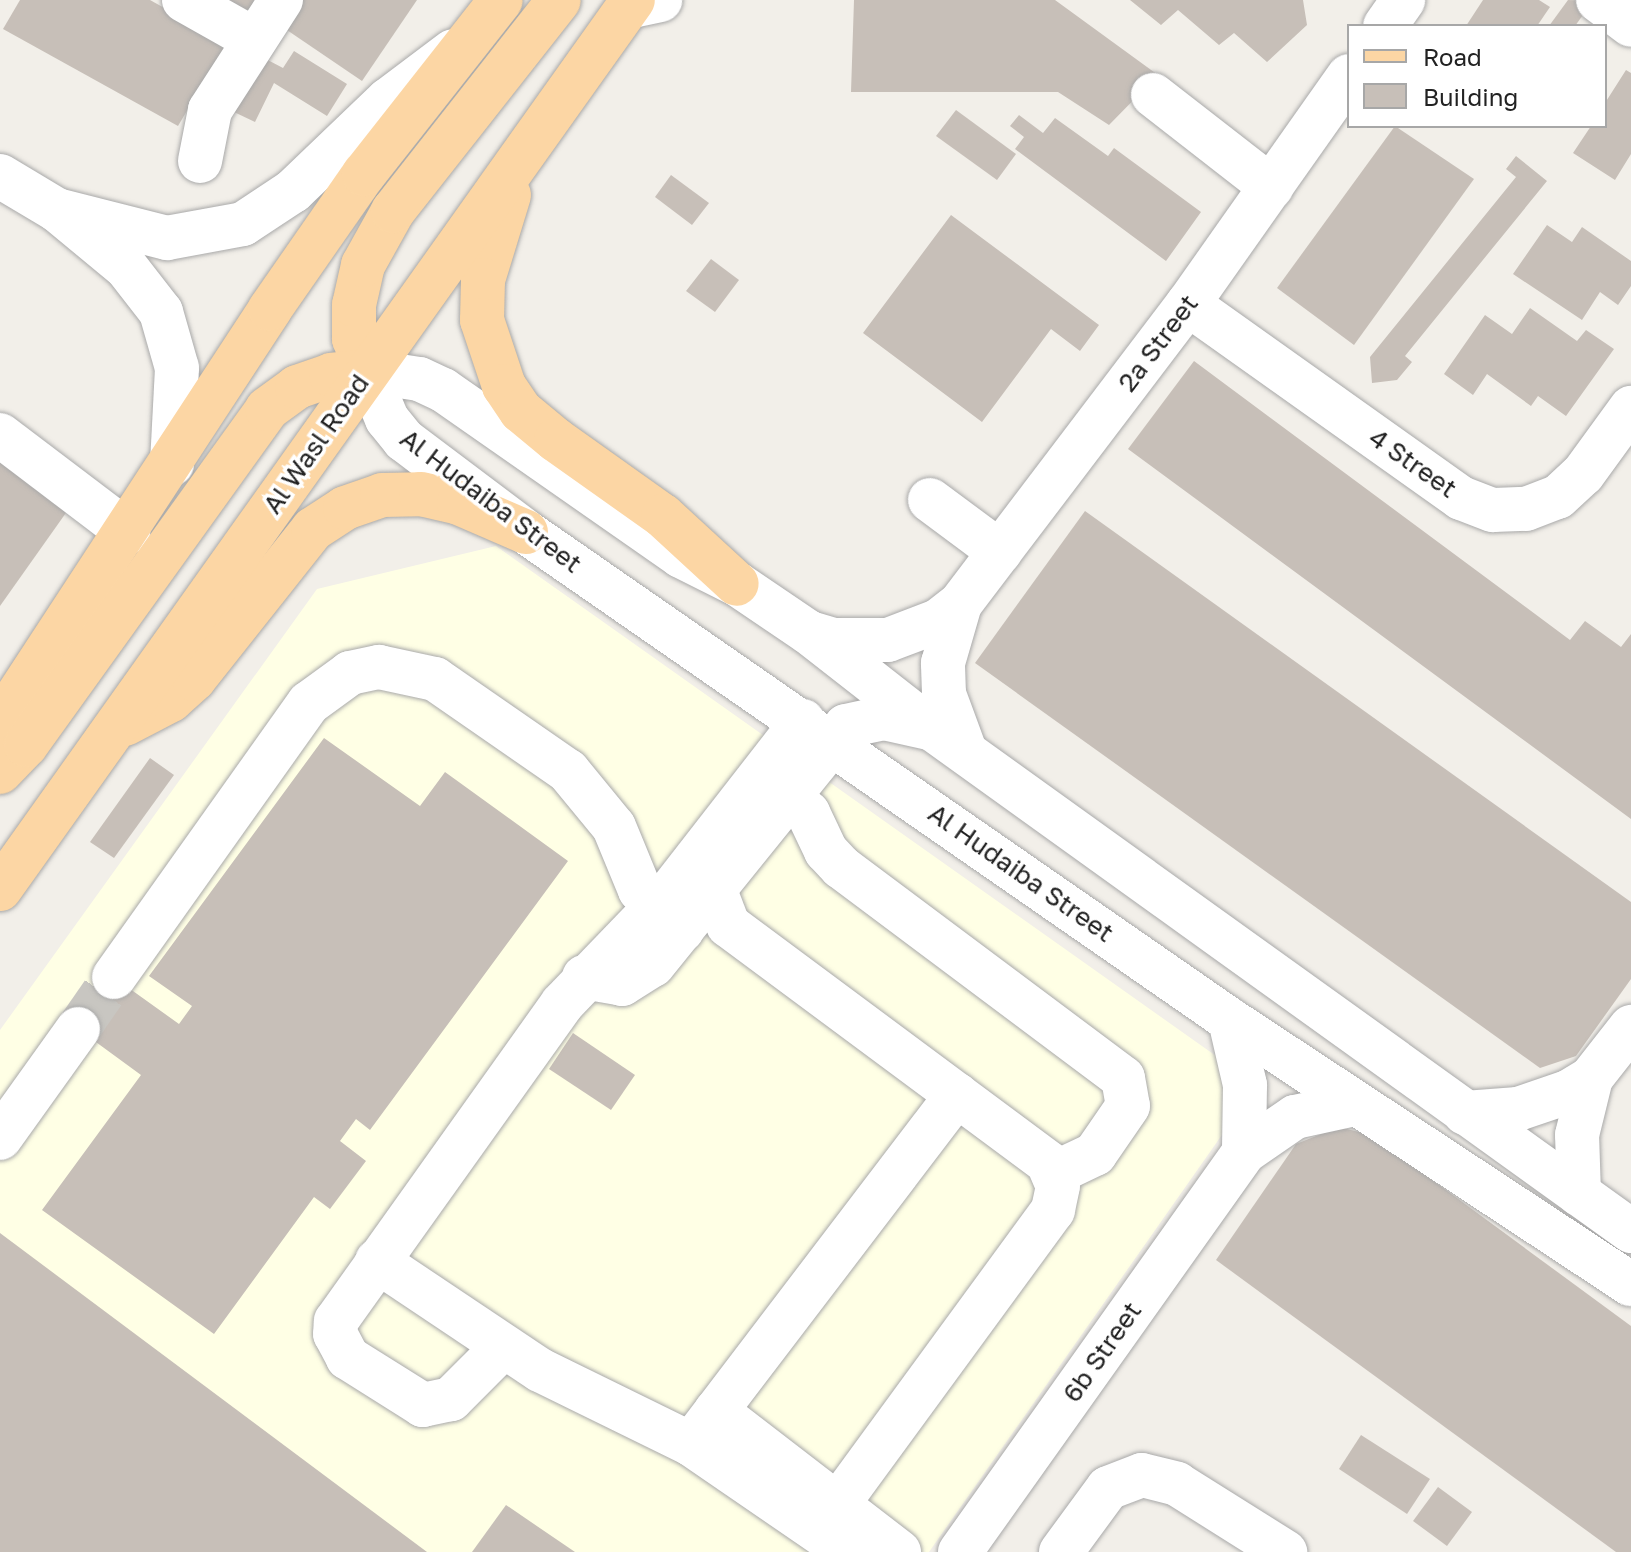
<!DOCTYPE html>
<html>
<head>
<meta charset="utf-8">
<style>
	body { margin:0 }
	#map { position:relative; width:1631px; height:1552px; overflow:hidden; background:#f2efe9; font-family:"Golos Text",sans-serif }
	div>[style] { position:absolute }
	.education>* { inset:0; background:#ffffe5 }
	.building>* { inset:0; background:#c7bfb8 }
	.minor-tunnel>* { height:44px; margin-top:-22px; transform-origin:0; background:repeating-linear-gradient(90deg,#c8c6c1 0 44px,transparent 0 66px) }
	.roads { filter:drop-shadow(0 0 2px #a9a9a9) drop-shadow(0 0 2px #a9a9a9) }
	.minor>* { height:44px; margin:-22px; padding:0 22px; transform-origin:22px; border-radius:22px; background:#fff }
	.major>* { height:44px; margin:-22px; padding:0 22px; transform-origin:22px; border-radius:22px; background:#fcd6a4 }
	span { translate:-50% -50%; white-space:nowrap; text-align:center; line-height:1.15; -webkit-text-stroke:7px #fff; paint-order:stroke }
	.street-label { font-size:26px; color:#222 }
	.legend { position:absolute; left:1347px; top:24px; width:260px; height:104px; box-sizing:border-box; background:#fff; border:2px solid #a7a7a7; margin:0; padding:10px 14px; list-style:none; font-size:24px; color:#222 }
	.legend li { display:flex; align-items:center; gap:16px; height:40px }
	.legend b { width:40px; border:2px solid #a7a7a7 }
</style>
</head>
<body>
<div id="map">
	<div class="education">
		<i style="clip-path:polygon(496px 546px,1257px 1085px,929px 1552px,0 1552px,0 1030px,317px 589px)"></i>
	</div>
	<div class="building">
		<i style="clip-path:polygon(20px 0,150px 0,227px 43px,178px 126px,3px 29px)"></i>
		<i style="clip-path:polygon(219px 0,255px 0,246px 15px)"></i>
		<i style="clip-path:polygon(299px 0,417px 0,362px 81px,281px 26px)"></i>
		<i style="clip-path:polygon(854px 0,1055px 0,1158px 75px,1109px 125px,1058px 92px,851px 92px)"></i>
		<i style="clip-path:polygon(1130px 0,1303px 0,1307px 25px,1267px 62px,1234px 33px,1219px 45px,1178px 10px,1161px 25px)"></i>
		<i style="clip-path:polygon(1483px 0,1539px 0,1550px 7px,1537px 26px,1466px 26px)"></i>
		<i style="clip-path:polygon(1568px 0,1593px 1px,1575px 26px,1549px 26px)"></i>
		<i style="clip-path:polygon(294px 51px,347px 84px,327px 116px,274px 83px,255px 122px,234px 112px,262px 57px,283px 68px)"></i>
		<i style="clip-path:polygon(1626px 70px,1631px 73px,1631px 154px,1615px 180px,1573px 153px,1591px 126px,1605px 126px,1605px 103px)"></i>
		<i style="clip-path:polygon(956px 110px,1016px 154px,997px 180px,936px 136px)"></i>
		<i style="clip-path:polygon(1019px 115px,1043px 133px,1055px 118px,1108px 156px,1114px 148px,1201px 212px,1166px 261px,1015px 149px,1024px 137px,1010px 126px)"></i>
		<i style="clip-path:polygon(1395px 126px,1474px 179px,1354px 345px,1277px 288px)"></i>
		<i style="clip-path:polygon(1516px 156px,1547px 181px,1405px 356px,1412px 362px,1397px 380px,1372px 383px,1370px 357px,1516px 177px,1506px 169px)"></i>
		<i style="clip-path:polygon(671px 175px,709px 203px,692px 225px,655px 197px)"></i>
		<i style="clip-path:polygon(951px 215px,1099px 325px,1080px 351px,1051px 329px,982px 422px,863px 333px)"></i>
		<i style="clip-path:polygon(1547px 225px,1572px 242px,1582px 227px,1631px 261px,1631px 286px,1618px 305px,1600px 292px,1582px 320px,1513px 274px)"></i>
		<i style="clip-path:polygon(711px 259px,739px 280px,715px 312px,686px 291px)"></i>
		<i style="clip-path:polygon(1530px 308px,1577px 341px,1586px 330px,1614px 349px,1566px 416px,1538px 396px,1531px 406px,1487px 374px,1473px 395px,1444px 374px,1485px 315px,1512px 334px)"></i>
		<i style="clip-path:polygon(1194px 361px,1570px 640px,1585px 621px,1621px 647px,1631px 634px,1631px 819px,1128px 449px)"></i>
		<i style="clip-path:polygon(0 462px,68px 510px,0 606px)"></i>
		<i style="clip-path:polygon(1085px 511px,1631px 902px,1631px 979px,1576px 1056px,1540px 1068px,975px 663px)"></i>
		<i style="clip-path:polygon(324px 738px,420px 806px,445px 772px,568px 861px,370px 1130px,356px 1119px,340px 1141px,366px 1161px,330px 1209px,314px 1197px,214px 1334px,42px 1210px,141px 1075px,74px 1026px,112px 976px,179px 1024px,192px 1006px,149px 976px)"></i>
		<i style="clip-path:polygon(150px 758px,174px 775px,114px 858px,90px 842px)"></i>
		<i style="clip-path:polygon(573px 1033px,635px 1075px,611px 1110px,549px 1069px)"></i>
		<i style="clip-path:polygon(1339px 1127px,1371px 1135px,1631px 1326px,1631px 1552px,1616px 1552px,1216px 1260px,1296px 1144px)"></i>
		<i style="clip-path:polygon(0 1233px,427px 1552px,0 1552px)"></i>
		<i style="clip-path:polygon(1361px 1435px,1430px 1479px,1407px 1514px,1339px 1469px)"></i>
		<i style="clip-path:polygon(1438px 1487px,1472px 1512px,1447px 1546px,1413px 1521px)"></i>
		<i style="clip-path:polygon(506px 1505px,575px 1552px,472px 1552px)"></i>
	</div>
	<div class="minor-tunnel">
		<i style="left:78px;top:1029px;width:63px;rotate:-55.3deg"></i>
	</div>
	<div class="roads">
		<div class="minor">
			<i style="left:184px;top:0;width:81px;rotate:29.4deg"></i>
			<i style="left:1598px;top:0;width:41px;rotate:37.1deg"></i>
			<i style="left:628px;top:7px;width:33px;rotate:-12deg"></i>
			<i style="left:1385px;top:26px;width:32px;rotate:-55deg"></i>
			<i style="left:1153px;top:95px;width:150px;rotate:37.9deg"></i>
			<i style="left:200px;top:161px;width:52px;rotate:-78.9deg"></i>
			<i style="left:210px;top:110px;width:131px;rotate:-57.2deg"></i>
			<i style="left:0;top:176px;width:66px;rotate:30.8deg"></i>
			<i style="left:57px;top:210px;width:89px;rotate:39.6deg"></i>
			<i style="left:126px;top:267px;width:57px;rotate:52.1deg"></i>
			<i style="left:161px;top:312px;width:58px;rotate:74.1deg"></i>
			<i style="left:177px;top:368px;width:96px;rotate:93deg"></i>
			<i style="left:57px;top:210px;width:114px;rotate:14.3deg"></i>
			<i style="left:167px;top:238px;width:77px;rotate:-10.4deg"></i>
			<i style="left:243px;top:224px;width:60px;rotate:-33.4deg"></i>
			<i style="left:293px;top:191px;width:132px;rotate:-43.8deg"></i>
			<i style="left:388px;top:100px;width:81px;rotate:-37deg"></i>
			<i style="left:1188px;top:304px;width:335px;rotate:35.4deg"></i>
			<i style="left:1461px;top:498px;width:34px;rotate:21deg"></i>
			<i style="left:1493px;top:510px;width:33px;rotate:-2deg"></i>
			<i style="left:1526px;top:509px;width:34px;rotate:-21deg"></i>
			<i style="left:1558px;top:497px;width:34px;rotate:-43deg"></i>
			<i style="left:1583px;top:474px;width:82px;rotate:-54deg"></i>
			<i style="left:0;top:435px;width:161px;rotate:37.2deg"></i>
			<i style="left:930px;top:500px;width:87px;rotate:36.6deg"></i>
			<i style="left:813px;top:634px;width:22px;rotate:16deg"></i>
			<i style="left:834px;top:640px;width:54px"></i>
			<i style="left:888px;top:640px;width:53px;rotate:-20.8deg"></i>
			<i style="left:938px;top:621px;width:28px;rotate:-38deg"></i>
			<i style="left:965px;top:751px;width:61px;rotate:-110.2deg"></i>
			<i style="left:944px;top:694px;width:31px;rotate:-92deg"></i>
			<i style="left:943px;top:663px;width:61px;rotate:-73.9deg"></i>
			<i style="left:960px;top:604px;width:377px;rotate:-52.8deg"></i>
			<i style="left:1188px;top:304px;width:279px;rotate:-54.8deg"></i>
			<i style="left:762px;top:775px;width:60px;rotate:39.6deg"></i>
			<i style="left:808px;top:813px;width:42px;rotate:64.7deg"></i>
			<i style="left:826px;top:851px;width:22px;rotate:47deg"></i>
			<i style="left:841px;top:867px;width:352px;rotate:36.8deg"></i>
			<i style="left:1123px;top:1078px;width:28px;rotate:80deg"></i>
			<i style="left:1128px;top:1106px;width:58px;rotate:124.5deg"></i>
			<i style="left:1095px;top:1154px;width:44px;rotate:154.6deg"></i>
			<i style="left:714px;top:888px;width:40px;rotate:69deg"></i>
			<i style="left:728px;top:925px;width:399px;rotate:36.6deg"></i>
			<i style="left:1048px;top:1163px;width:25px;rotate:67deg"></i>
			<i style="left:1058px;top:1186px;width:25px;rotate:102deg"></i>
			<i style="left:1053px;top:1210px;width:367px;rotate:126.2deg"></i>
			<i style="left:114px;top:977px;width:336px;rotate:-54.6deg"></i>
			<i style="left:309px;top:703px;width:51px;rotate:-36.2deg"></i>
			<i style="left:350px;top:673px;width:30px;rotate:-12deg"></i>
			<i style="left:379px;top:667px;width:57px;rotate:12.1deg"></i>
			<i style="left:435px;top:679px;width:162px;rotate:34.7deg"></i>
			<i style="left:568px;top:771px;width:72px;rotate:50.6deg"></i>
			<i style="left:614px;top:827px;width:68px;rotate:67.6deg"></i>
			<i style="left:640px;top:890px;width:58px;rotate:43.6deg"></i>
			<i style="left:584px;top:977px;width:39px;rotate:10deg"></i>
			<i style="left:622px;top:984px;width:36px;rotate:-32deg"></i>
			<i style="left:653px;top:965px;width:307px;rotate:-51.1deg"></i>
			<i style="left:846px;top:726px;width:39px;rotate:-12deg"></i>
			<i style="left:884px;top:718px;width:46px;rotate:12.5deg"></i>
			<i style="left:1230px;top:1020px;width:67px;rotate:77deg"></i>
			<i style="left:1245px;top:1085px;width:67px;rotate:90.9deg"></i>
			<i style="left:1465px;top:1113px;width:53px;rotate:-4.3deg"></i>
			<i style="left:1518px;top:1109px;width:53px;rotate:-18.8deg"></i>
			<i style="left:1568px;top:1092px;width:27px;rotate:-31deg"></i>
			<i style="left:1591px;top:1078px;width:65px;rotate:-51.9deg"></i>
			<i style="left:0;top:1138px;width:134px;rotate:-54.4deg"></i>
			<i style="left:1579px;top:1194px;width:59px;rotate:-91.9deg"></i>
			<i style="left:1577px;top:1135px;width:59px;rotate:-76.2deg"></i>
			<i style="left:1631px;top:1231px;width:862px;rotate:-144.3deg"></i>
			<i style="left:931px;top:728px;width:156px;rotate:-142deg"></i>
			<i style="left:808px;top:632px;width:86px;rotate:-145.9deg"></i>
			<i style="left:737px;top:584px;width:63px;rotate:-153.4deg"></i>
			<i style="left:681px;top:556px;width:290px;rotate:-145.1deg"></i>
			<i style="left:443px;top:390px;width:26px;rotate:-155deg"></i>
			<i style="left:419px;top:379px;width:53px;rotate:-171.3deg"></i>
			<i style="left:367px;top:371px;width:52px;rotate:67.4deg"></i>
			<i style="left:387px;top:419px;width:27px;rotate:51deg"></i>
			<i style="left:404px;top:440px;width:153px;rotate:37deg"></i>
			<i style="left:526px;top:532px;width:857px;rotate:34.73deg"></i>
			<i style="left:1230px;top:1020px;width:480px;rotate:33.4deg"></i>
			<i style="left:377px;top:1261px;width:196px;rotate:33.8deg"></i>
			<i style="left:540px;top:1370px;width:168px;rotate:26.1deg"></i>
			<i style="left:691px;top:1444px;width:191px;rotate:34.5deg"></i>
			<i style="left:503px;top:1347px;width:74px;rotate:135deg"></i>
			<i style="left:451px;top:1399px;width:29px;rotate:168deg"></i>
			<i style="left:423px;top:1405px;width:89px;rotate:-147.9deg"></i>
			<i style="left:348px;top:1358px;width:27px;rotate:-118deg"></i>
			<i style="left:335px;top:1334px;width:13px;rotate:-86deg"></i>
			<i style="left:336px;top:1321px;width:389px;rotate:-54.5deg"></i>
			<i style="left:562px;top:1004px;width:154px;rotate:-46.1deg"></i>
			<i style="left:669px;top:893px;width:218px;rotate:-52.1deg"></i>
			<i style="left:716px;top:1411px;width:231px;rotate:37.6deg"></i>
			<i style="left:691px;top:1444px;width:439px;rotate:-52.7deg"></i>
			<i style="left:960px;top:1552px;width:491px;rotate:-54.6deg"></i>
			<i style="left:1244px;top:1152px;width:62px;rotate:-34.5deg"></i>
			<i style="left:1295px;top:1117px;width:61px;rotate:-12.2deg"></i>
			<i style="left:1061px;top:1552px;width:79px;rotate:-53.7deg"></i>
			<i style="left:1108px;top:1488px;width:36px;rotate:-21deg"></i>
			<i style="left:1142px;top:1475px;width:36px;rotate:14deg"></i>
			<i style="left:1177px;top:1484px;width:128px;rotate:32.2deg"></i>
		</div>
		<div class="major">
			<i style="left:509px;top:195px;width:89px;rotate:107deg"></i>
			<i style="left:483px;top:280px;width:40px;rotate:91.4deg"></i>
			<i style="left:482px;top:320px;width:70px;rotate:71.6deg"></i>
			<i style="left:504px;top:386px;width:30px;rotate:56deg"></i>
			<i style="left:521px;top:411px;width:45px;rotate:39.6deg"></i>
			<i style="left:556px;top:440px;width:131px;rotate:35.4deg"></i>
			<i style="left:663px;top:516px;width:100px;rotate:42.6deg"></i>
			<i style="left:367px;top:371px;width:35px;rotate:-112deg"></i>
			<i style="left:354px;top:339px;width:34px;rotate:-90deg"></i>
			<i style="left:354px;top:305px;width:41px;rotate:-77.3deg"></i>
			<i style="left:363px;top:265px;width:62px;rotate:-60.9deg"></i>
			<i style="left:393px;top:211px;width:268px;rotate:-51.8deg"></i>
			<i style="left:0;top:722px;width:493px;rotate:-56.8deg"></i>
			<i style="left:270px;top:309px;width:165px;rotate:-55.2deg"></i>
			<i style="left:364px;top:174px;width:221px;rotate:-51.8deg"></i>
			<i style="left:125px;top:724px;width:52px;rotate:-27.6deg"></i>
			<i style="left:171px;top:700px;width:31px;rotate:-42deg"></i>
			<i style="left:194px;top:679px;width:191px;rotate:-51.6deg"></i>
			<i style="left:313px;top:529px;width:38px;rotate:-33deg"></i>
			<i style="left:345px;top:508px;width:39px;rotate:-19deg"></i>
			<i style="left:382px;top:495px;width:39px;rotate:-1deg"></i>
			<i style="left:421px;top:494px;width:39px;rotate:13deg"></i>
			<i style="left:459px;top:503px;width:73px;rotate:23.4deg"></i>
			<i style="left:0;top:772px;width:37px;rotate:-46deg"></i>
			<i style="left:26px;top:745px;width:413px;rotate:-54.3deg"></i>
			<i style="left:267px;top:409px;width:37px;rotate:-36deg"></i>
			<i style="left:297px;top:387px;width:36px;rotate:-19deg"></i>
			<i style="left:331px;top:375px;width:36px;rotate:-6deg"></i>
			<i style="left:0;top:889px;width:1091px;rotate:-54.55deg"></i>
		</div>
	</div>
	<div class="street-label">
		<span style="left:1158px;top:343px;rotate:-53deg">2a Street</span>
		<span style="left:316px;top:444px;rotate:-55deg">Al Wasl Road</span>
		<span style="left:1413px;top:463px;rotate:35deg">4 Street</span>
		<span style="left:491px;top:501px;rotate:37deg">Al Hudaiba Street</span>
		<span style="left:1021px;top:873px;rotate:35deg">Al Hudaiba Street</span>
		<span style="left:1102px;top:1352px;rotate:-55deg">6b Street</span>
	</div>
	<ul class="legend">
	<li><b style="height:10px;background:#fcd6a4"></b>Road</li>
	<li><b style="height:22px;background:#c7bfb8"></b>Building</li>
	</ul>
</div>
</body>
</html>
